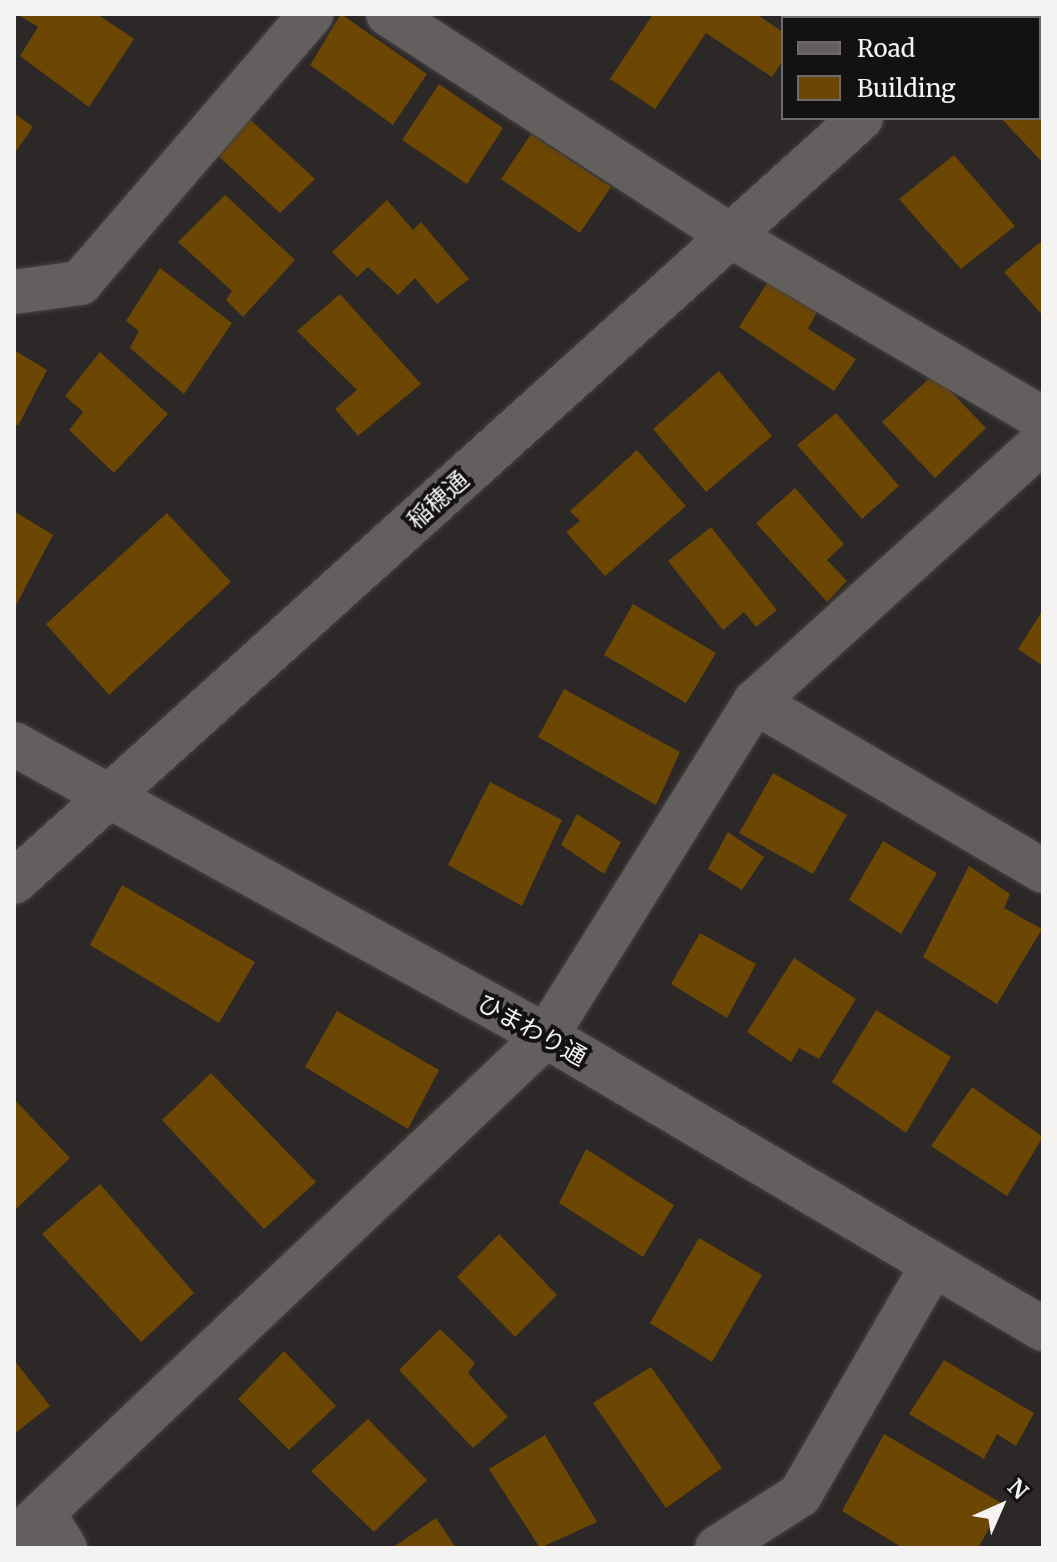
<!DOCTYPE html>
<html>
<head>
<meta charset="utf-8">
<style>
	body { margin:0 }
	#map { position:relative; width:1057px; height:1562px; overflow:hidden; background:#2c2827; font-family:Merriweather,"Noto Sans JP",serif }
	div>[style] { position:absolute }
	.building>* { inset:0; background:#6c4603 }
	.roads { filter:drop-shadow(0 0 2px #464342) drop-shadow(0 0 2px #464342) }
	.minor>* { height:44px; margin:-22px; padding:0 22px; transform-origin:22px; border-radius:22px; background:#635f5e }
	.tertiary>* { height:44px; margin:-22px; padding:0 22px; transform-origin:22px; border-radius:22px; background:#635f5e }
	span { translate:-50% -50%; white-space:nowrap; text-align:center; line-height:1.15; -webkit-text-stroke:8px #131211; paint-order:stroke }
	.street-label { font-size:24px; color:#f5f3f2 }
	.frame { position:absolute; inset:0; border:16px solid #f5f3f2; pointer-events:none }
	.legend { position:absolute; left:781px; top:16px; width:260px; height:104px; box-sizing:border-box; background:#131211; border:2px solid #6d6c6b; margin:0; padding:10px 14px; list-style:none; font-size:24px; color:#f5f3f2 }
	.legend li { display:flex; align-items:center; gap:16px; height:40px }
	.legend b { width:40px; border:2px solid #6d6c6b }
	.north { position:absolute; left:961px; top:1466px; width:80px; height:80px; -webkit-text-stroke:6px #131211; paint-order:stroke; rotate:45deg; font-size:22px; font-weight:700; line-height:32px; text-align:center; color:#f5f3f2 }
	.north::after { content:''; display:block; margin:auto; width:28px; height:36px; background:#f5f3f2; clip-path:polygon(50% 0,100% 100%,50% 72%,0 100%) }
</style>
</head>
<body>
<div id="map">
	<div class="building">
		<i style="clip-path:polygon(17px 14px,97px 14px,134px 39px,89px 107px,20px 56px,38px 27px)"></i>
		<i style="clip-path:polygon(341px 14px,427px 74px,393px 125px,310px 65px)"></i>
		<i style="clip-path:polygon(653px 14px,756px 14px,783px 32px,783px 60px,772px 77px,706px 33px,655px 109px,610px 79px)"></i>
		<i style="clip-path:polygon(1043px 79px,1043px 163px,1001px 118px,1039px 118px)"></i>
		<i style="clip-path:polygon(439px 84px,503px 128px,467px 184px,402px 140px)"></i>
		<i style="clip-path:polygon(14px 113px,33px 127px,14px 154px)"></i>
		<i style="clip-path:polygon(245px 115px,315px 179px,280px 213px,213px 151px)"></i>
		<i style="clip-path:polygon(531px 134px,611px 187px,580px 233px,501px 179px)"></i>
		<i style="clip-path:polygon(954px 155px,1015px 226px,961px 269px,899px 199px)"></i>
		<i style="clip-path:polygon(225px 195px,295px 260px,243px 317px,226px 300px,232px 291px,178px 242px)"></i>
		<i style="clip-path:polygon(387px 200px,413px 230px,421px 222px,469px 279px,437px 304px,415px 278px,398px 295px,368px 267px,357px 277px,332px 252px)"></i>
		<i style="clip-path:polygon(1043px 240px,1043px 316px,1004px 272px)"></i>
		<i style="clip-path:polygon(160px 268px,232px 323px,184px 394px,130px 348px,139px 331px,126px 321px)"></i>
		<i style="clip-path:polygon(771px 277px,818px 310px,808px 329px,856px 359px,834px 391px,739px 327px)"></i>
		<i style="clip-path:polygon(340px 294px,421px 384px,358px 436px,335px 409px,357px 390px,297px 331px)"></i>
		<i style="clip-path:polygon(14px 350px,47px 370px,18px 426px,14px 423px)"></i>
		<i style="clip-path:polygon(100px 352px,168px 414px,114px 473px,69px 430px,83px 412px,65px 396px)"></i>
		<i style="clip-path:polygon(719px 371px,772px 436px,706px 492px,653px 429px)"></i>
		<i style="clip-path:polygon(934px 374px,986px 428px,935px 478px,882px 422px)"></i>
		<i style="clip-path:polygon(836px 413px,899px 486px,862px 519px,797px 445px)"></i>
		<i style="clip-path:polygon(637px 450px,686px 506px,605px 576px,566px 532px,580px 521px,570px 511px)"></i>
		<i style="clip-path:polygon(795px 488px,844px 544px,827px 560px,847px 581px,827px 602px,756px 523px)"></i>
		<i style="clip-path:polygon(14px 511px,53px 535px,14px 609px)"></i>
		<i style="clip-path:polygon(167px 513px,231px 582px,109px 695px,46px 624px)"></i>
		<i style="clip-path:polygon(711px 527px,777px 610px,756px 627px,744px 612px,723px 630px,668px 561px)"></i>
		<i style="clip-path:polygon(633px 604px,716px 653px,686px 703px,604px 655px)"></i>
		<i style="clip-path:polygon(1043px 610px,1043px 666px,1018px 649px)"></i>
		<i style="clip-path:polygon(564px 689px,680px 752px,656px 805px,538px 737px)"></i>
		<i style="clip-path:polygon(773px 773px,847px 815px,813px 874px,739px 833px)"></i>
		<i style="clip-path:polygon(490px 782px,562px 820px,522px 906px,448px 865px)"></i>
		<i style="clip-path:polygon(577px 814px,621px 842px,604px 874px,561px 845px)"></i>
		<i style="clip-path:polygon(728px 832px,764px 857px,742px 890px,708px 869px)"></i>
		<i style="clip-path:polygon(883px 841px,937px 873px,901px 934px,849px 900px)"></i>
		<i style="clip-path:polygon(969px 866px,1010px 894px,1004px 908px,1042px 929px,997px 1004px,923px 957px)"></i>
		<i style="clip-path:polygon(122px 885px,255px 962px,219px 1023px,90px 945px)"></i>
		<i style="clip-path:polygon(700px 933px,756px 964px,727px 1018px,671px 984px)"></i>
		<i style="clip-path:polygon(794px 958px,856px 999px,819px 1059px,799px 1048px,791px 1062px,747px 1032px)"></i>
		<i style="clip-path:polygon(876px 1010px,951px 1057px,906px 1133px,832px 1082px)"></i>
		<i style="clip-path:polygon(337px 1011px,439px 1070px,408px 1129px,305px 1067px)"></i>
		<i style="clip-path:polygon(211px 1073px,316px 1182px,264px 1229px,162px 1120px)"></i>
		<i style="clip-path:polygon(972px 1087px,1043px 1137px,1007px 1196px,931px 1146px)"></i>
		<i style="clip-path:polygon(14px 1099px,70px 1158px,14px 1211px)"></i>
		<i style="clip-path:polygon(586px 1149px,674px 1205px,643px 1257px,559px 1203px)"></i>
		<i style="clip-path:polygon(100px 1184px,194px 1293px,141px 1342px,42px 1234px)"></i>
		<i style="clip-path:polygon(499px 1234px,557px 1295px,515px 1337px,457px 1277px)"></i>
		<i style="clip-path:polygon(699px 1238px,762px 1275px,712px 1362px,650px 1323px)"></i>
		<i style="clip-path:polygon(440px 1329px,475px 1363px,468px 1373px,508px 1417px,473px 1448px,399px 1370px)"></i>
		<i style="clip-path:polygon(284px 1351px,336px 1406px,289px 1450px,238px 1399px)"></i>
		<i style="clip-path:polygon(14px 1360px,50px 1406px,14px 1434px)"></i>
		<i style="clip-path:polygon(944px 1360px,1034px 1413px,1016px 1446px,997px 1434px,984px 1459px,909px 1414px)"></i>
		<i style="clip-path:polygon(651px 1367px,722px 1468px,666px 1508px,593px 1403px)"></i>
		<i style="clip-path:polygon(368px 1419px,427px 1480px,374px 1532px,311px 1471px)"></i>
		<i style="clip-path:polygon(884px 1434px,1003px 1504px,978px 1548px,903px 1548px,842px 1511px)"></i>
		<i style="clip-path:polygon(545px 1435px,597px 1522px,540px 1548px,489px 1469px)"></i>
		<i style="clip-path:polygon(436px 1518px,456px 1548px,392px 1548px)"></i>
	</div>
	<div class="roads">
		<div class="minor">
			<i style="left:388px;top:14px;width:409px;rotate:32.9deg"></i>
			<i style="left:731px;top:236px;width:362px;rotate:30.4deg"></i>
			<i style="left:14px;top:292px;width:67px;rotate:-7.8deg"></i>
			<i style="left:80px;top:283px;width:355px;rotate:-49.3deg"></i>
			<i style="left:755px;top:702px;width:334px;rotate:30.4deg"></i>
			<i style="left:43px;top:1513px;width:41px;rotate:57.8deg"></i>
			<i style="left:14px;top:1540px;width:733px;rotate:-43.45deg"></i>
			<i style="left:546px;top:1036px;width:394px;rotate:-58deg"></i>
			<i style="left:755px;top:702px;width:389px;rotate:-42.2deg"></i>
			<i style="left:717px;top:1548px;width:98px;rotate:-32.6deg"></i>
			<i style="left:800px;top:1495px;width:266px;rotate:-60deg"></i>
		</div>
		<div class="tertiary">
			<i style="left:972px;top:18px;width:6px;rotate:-45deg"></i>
			<i style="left:14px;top:744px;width:607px;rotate:28.76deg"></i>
			<i style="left:546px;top:1036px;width:577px;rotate:30.52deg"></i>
			<i style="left:14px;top:882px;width:1141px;rotate:-42.05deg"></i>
		</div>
	</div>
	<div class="street-label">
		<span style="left:438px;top:500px;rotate:-42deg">稲穂通</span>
		<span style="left:532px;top:1030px;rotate:29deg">ひまわり通</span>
	</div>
	<div class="frame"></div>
	<ul class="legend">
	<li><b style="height:10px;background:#635f5e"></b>Road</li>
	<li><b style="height:22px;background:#6c4603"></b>Building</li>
	</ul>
	<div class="north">N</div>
</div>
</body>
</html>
